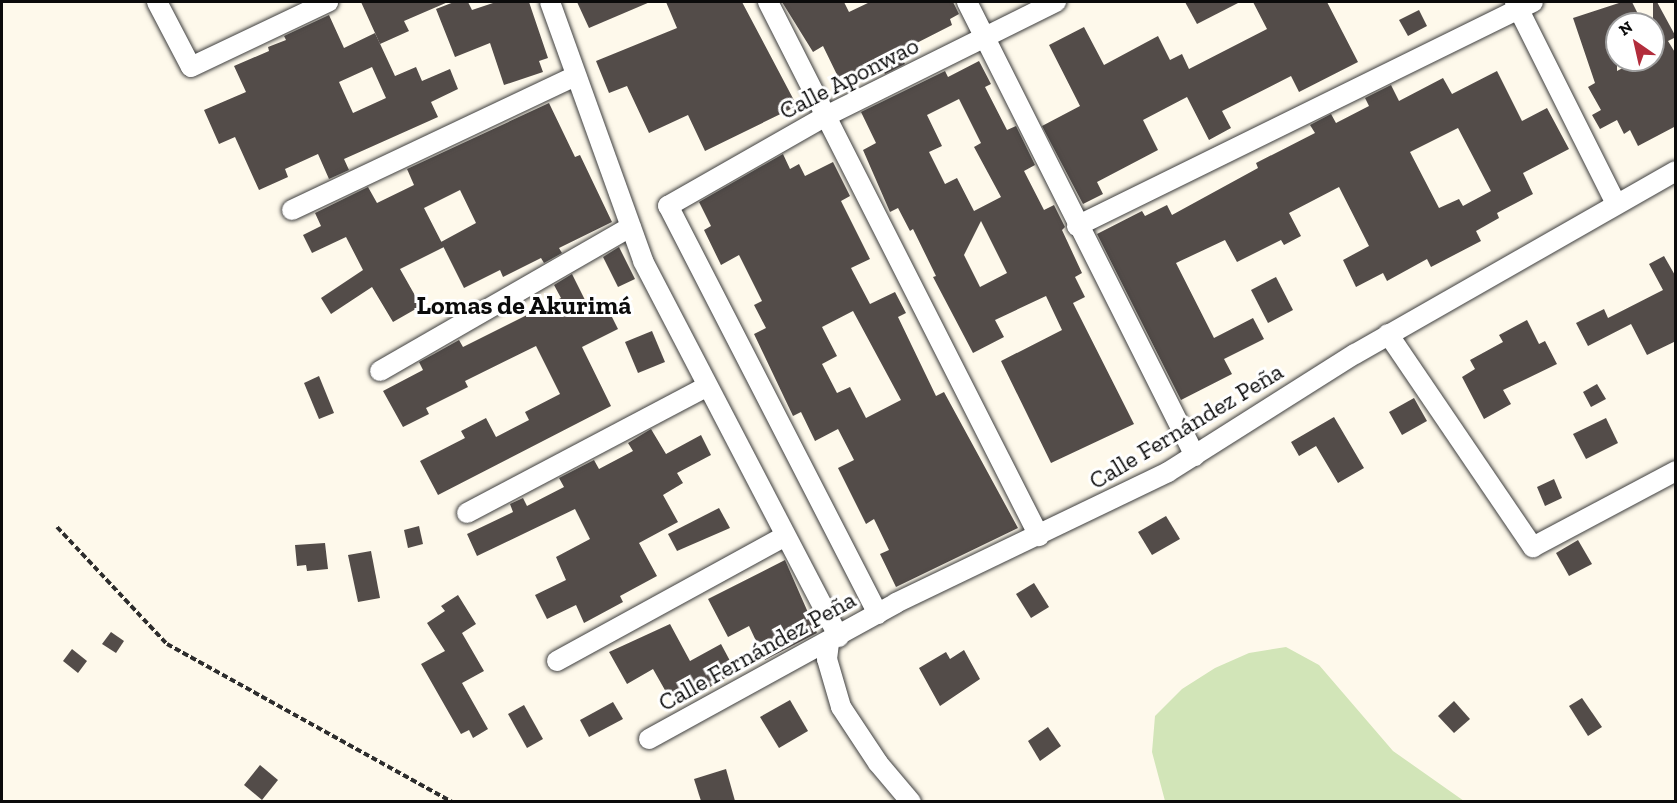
<!DOCTYPE html>
<html>
<head>
<meta charset="utf-8">
<style>
	body { margin:0 }
	#map { position:relative; width:1677px; height:803px; overflow:hidden; background:#fef9eb; font-family:"Zilla Slab",serif }
	div>[style] { position:absolute }
	.green>* { inset:0; background:#d2e5b8 }
	.building>* { inset:0; background:#534c49 }
	.path>* { height:4px; margin-top:-2px; transform-origin:0; background:repeating-linear-gradient(90deg,#2d2d2d 0 6px,transparent 0 9px) }
	.roads { filter:drop-shadow(0 0 2px #3e3e3e) drop-shadow(0 0 2px #3e3e3e) }
	.minor>* { height:20px; margin:-10px; padding:0 10px; transform-origin:10px; border-radius:10px; background:#fff }
	span { translate:-50% -50%; white-space:nowrap; text-align:center; line-height:1.15; -webkit-text-stroke:6px #fff; paint-order:stroke }
	.street-label { font-size:24px; color:#0b0b0b }
	.neighbourhood-label { font-size:26px; color:#0b0b0b; font-weight:700 }
	.frame { position:absolute; inset:0; border:3px solid #0b0b0b; pointer-events:none }
	.north { position:absolute; left:1605px; top:12px; width:60px; height:60px; box-sizing:border-box; background:#fff; border:2px solid #9d9d9d; border-radius:50%; rotate:326deg; font-size:16px; font-weight:700; line-height:24px; text-align:center; color:#0b0b0b }
	.north::after { content:''; display:block; margin:auto; width:21px; height:27px; background:#b22d3c; clip-path:polygon(50% 0,100% 100%,50% 72%,0 100%) }
</style>
</head>
<body>
<div id="map">
	<div class="green">
		<i style="clip-path:polygon(1286px 647px,1319px 665px,1393px 751px,1464px 801px,1165px 801px,1152px 752px,1155px 716px,1182px 689px,1215px 668px,1249px 653px)"></i>
	</div>
	<div class="building">
		<i style="clip-path:polygon(361px 2px,448px 2px,404px 21px,409px 31px,380px 44px)"></i>
		<i style="clip-path:polygon(454px 2px,468px 2px,472px 10px,496px 2px,529px 2px,548px 58px,539px 61px,543px 72px,504px 85px,490px 43px,455px 57px,436px 9px)"></i>
		<i style="clip-path:polygon(577px 2px,650px 2px,589px 28px)"></i>
		<i style="clip-path:polygon(666px 2px,742px 2px,797px 106px,705px 151px,688px 115px,649px 133px,627px 86px,609px 93px,596px 61px,677px 28px)"></i>
		<i style="clip-path:polygon(782px 2px,844px 2px,849px 12px,870px 2px,953px 2px,959px 14px,950px 19px,952px 25px,899px 52px,905px 64px,885px 74px,879px 63px,841px 83px,823px 46px,813px 52px)"></i>
		<i style="clip-path:polygon(1185px 2px,1240px 2px,1197px 24px)"></i>
		<i style="clip-path:polygon(1253px 2px,1327px 2px,1358px 62px,1299px 92px,1291px 76px,1222px 111px,1231px 128px,1209px 140px,1187px 97px,1143px 120px,1158px 150px,1097px 182px,1103px 194px,1083px 204px,1042px 126px,1080px 106px,1049px 45px,1084px 27px,1104px 65px,1158px 36px,1170px 60px,1182px 54px,1189px 69px,1267px 29px)"></i>
		<i style="clip-path:polygon(1622px 2px,1632px 2px,1643px 24px,1617px 24px,1617px 71px,1638px 60px,1653px 60px,1653px 2px,1657px 2px,1676px 37px,1668px 41px,1676px 54px,1676px 126px,1638px 146px,1630px 130px,1624px 134px,1617px 120px,1600px 129px,1592px 115px,1601px 110px,1588px 87px,1595px 83px,1573px 18px)"></i>
		<i style="clip-path:polygon(1419px 10px,1427px 26px,1408px 36px,1399px 20px)"></i>
		<i style="clip-path:polygon(evenodd,329px 15px,344px 48px,375px 33px,395px 76px,416px 67px,422px 81px,450px 69px,458px 89px,431px 102px,438px 117px,344px 159px,349px 170px,329px 179px,318px 154px,285px 169px,288px 177px,259px 190px,235px 137px,219px 144px,204px 110px,246px 92px,234px 66px,269px 51px,268px 47px,286px 40px,284px 36px,329px 15px,372px 67px,386px 98px,353px 113px,339px 82px,372px 67px)"></i>
		<i style="clip-path:polygon(evenodd,979px 61px,991px 84px,985px 87px,1007px 130px,1016px 126px,1035px 165px,1024px 171px,1044px 210px,1054px 205px,1065px 227px,1062px 230px,1082px 273px,1075px 277px,1085px 297px,1073px 303px,1134px 424px,1051px 463px,1001px 361px,1062px 330px,1046px 296px,995px 320px,1004px 337px,973px 353px,933px 277px,936px 276px,913px 229px,910px 231px,898px 208px,890px 212px,863px 150px,876px 143px,861px 112px,945px 71px,948px 77px,979px 61px,959px 99px,981px 143px,974px 147px,1001px 197px,974px 211px,957px 178px,945px 184px,929px 152px,942px 146px,927px 115px,959px 99px,979px 61px,981px 221px,1007px 273px,980px 287px,964px 255px,981px 221px)"></i>
		<i style="clip-path:polygon(evenodd,1497px 71px,1522px 121px,1547px 108px,1569px 149px,1523px 173px,1533px 194px,1497px 213px,1499px 218px,1476px 231px,1481px 241px,1431px 267px,1427px 259px,1387px 281px,1383px 273px,1356px 287px,1343px 260px,1369px 246px,1339px 187px,1289px 213px,1301px 236px,1284px 245px,1281px 240px,1237px 262px,1225px 240px,1176px 263px,1214px 338px,1253px 318px,1264px 339px,1224px 359px,1232px 374px,1181px 400px,1097px 234px,1142px 211px,1145px 216px,1167px 205px,1172px 215px,1258px 168px,1256px 163px,1315px 133px,1310px 125px,1331px 114px,1336px 123px,1369px 106px,1365px 98px,1391px 85px,1399px 101px,1443px 78px,1452px 94px,1497px 71px,1458px 128px,1491px 191px,1463px 206px,1459px 199px,1439px 208px,1410px 152px,1458px 128px)"></i>
		<i style="clip-path:polygon(549px 103px,575px 157px,580px 155px,612px 222px,559px 248px,562px 253px,544px 263px,541px 258px,503px 277px,500px 270px,464px 288px,441px 242px,476px 223px,460px 190px,424px 208px,444px 247px,400px 269px,421px 306px,393px 322px,372px 287px,331px 314px,321px 298px,363px 270px,346px 237px,312px 253px,303px 235px,321px 226px,315px 213px,368px 187px,377px 203px,414px 185px,407px 169px)"></i>
		<i style="clip-path:polygon(evenodd,783px 154px,790px 169px,799px 164px,805px 176px,833px 162px,850px 196px,841px 201px,870px 259px,851px 268px,870px 304px,895px 292px,906px 313px,898px 317px,936px 396px,944px 392px,1018px 528px,896px 587px,880px 554px,889px 550px,874px 519px,866px 524px,838px 468px,854px 460px,838px 429px,815px 441px,801px 412px,793px 416px,754px 334px,766px 328px,754px 305px,762px 301px,739px 255px,721px 265px,704px 230px,711px 226px,699px 202px,783px 154px,853px 311px,901px 400px,866px 418px,850px 387px,837px 393px,822px 364px,837px 356px,822px 327px,853px 311px)"></i>
		<i style="clip-path:polygon(619px 247px,635px 279px,618px 287px,603px 257px)"></i>
		<i style="clip-path:polygon(1664px 256px,1676px 277px,1676px 341px,1647px 355px,1631px 324px,1588px 346px,1576px 323px,1604px 309px,1608px 318px,1663px 290px,1649px 264px)"></i>
		<i style="clip-path:polygon(572px 274px,589px 308px,604px 301px,618px 329px,582px 347px,611px 406px,438px 495px,420px 461px,465px 438px,461px 431px,486px 418px,496px 437px,529px 420px,525px 412px,560px 394px,536px 346px,465px 381px,468px 387px,426px 408px,429px 414px,403px 427px,383px 391px,423px 370px,419px 362px,434px 354px,459px 340px,463px 347px,561px 298px,554px 285px)"></i>
		<i style="clip-path:polygon(1276px 277px,1293px 310px,1268px 323px,1251px 290px)"></i>
		<i style="clip-path:polygon(1527px 320px,1539px 344px,1545px 341px,1557px 364px,1503px 390px,1511px 404px,1484px 419px,1462px 377px,1475px 369px,1470px 360px,1503px 342px,1499px 335px)"></i>
		<i style="clip-path:polygon(652px 331px,665px 362px,638px 373px,625px 342px)"></i>
		<i style="clip-path:polygon(319px 376px,334px 413px,319px 419px,304px 383px)"></i>
		<i style="clip-path:polygon(1597px 384px,1606px 399px,1591px 407px,1583px 392px)"></i>
		<i style="clip-path:polygon(1414px 398px,1427px 421px,1402px 435px,1389px 412px)"></i>
		<i style="clip-path:polygon(1334px 417px,1364px 468px,1338px 483px,1316px 446px,1299px 456px,1291px 442px)"></i>
		<i style="clip-path:polygon(1606px 418px,1618px 443px,1586px 459px,1573px 434px)"></i>
		<i style="clip-path:polygon(651px 429px,666px 454px,701px 435px,711px 455px,677px 473px,683px 483px,663px 495px,678px 522px,639px 543px,657px 576px,620px 596px,623px 602px,584px 623px,576px 605px,547px 619px,535px 595px,566px 580px,556px 557px,590px 539px,575px 509px,477px 556px,467px 534px,513px 512px,510px 504px,523px 498px,527px 506px,564px 487px,559px 478px,594px 460px,599px 469px,633px 451px,628px 443px)"></i>
		<i style="clip-path:polygon(1554px 479px,1562px 498px,1545px 506px,1537px 487px)"></i>
		<i style="clip-path:polygon(719px 508px,730px 528px,677px 551px,668px 534px)"></i>
		<i style="clip-path:polygon(1166px 516px,1180px 539px,1152px 555px,1138px 532px)"></i>
		<i style="clip-path:polygon(419px 526px,423px 544px,408px 548px,404px 530px)"></i>
		<i style="clip-path:polygon(1578px 540px,1592px 564px,1569px 576px,1556px 553px)"></i>
		<i style="clip-path:polygon(325px 543px,328px 569px,307px 571px,306px 565px,297px 566px,295px 545px)"></i>
		<i style="clip-path:polygon(371px 551px,380px 598px,358px 602px,348px 555px)"></i>
		<i style="clip-path:polygon(785px 560px,817px 633px,765px 660px,749px 626px,728px 637px,708px 599px)"></i>
		<i style="clip-path:polygon(1034px 583px,1049px 607px,1031px 618px,1016px 594px)"></i>
		<i style="clip-path:polygon(458px 595px,476px 624px,462px 633px,484px 671px,462px 683px,488px 729px,473px 738px,469px 730px,461px 734px,421px 664px,445px 651px,427px 623px,445px 611px,441px 606px)"></i>
		<i style="clip-path:polygon(670px 624px,690px 661px,721px 644px,736px 672px,710px 687px,706px 680px,670px 699px,653px 669px,627px 684px,609px 652px)"></i>
		<i style="clip-path:polygon(111px 632px,124px 641px,116px 653px,102px 644px)"></i>
		<i style="clip-path:polygon(72px 649px,87px 661px,78px 673px,63px 661px)"></i>
		<i style="clip-path:polygon(964px 650px,980px 679px,940px 706px,919px 668px,946px 652px,950px 659px)"></i>
		<i style="clip-path:polygon(1582px 698px,1602px 727px,1588px 736px,1569px 706px)"></i>
		<i style="clip-path:polygon(790px 700px,808px 731px,779px 748px,760px 717px)"></i>
		<i style="clip-path:polygon(1454px 701px,1470px 719px,1454px 733px,1438px 716px)"></i>
		<i style="clip-path:polygon(613px 702px,623px 719px,589px 737px,580px 720px)"></i>
		<i style="clip-path:polygon(524px 705px,543px 739px,527px 748px,508px 714px)"></i>
		<i style="clip-path:polygon(1048px 727px,1061px 746px,1040px 761px,1028px 741px)"></i>
		<i style="clip-path:polygon(260px 765px,278px 780px,262px 800px,244px 785px)"></i>
		<i style="clip-path:polygon(726px 769px,735px 801px,701px 801px,694px 779px)"></i>
	</div>
	<div class="path">
		<i style="left:57px;top:527px;width:161px;rotate:46.8deg"></i>
		<i style="left:167px;top:644px;width:326px;rotate:29deg"></i>
	</div>
	<div class="roads">
		<div class="minor">
			<i style="left:157px;top:2px;width:73px;rotate:62.4deg"></i>
			<i style="left:191px;top:67px;width:152px;rotate:-25.4deg"></i>
			<i style="left:550px;top:2px;width:275px;rotate:70.2deg"></i>
			<i style="left:643px;top:261px;width:424px;rotate:62.5deg"></i>
			<i style="left:768px;top:2px;width:599px;rotate:63.09deg"></i>
			<i style="left:967px;top:2px;width:508px;rotate:63.33deg"></i>
			<i style="left:1515px;top:2px;width:226px;rotate:63.4deg"></i>
			<i style="left:292px;top:210px;width:314px;rotate:-25.3deg"></i>
			<i style="left:1077px;top:226px;width:508px;rotate:-26.16deg"></i>
			<i style="left:1388px;top:334px;width:258px;rotate:55.8deg"></i>
			<i style="left:1533px;top:547px;width:162px;rotate:-28deg"></i>
			<i style="left:380px;top:371px;width:289px;rotate:-29.9deg"></i>
			<i style="left:467px;top:513px;width:270px;rotate:-27.8deg"></i>
			<i style="left:878px;top:614px;width:459px;rotate:-117.2deg"></i>
			<i style="left:668px;top:206px;width:182px;rotate:-29.7deg"></i>
			<i style="left:826px;top:116px;width:257px;rotate:-26.4deg"></i>
			<i style="left:829px;top:643px;width:16px;rotate:97deg"></i>
			<i style="left:827px;top:659px;width:50px;rotate:73.7deg"></i>
			<i style="left:841px;top:707px;width:67px;rotate:56.5deg"></i>
			<i style="left:878px;top:763px;width:51px;rotate:49.8deg"></i>
			<i style="left:557px;top:661px;width:260px;rotate:-28.7deg"></i>
			<i style="left:649px;top:739px;width:282px;rotate:-28.8deg"></i>
			<i style="left:896px;top:603px;width:302px;rotate:-25.7deg"></i>
			<i style="left:1168px;top:472px;width:221px;rotate:-32.3deg"></i>
			<i style="left:1355px;top:354px;width:369px;rotate:-29.7deg"></i>
		</div>
	</div>
	<div class="street-label">
		<span style="left:849px;top:78px;rotate:-27deg">Calle Aponwao</span>
		<span style="left:1186px;top:426px;rotate:-31deg">Calle Fernández Peña</span>
		<span style="left:757px;top:651px;rotate:-29deg">Calle Fernández Peña</span>
	</div>
	<div class="neighbourhood-label">
		<span style="left:524px;top:306px">Lomas de Akurimá</span>
	</div>
	<div class="frame"></div>
	<div class="north">N</div>
</div>
</body>
</html>
